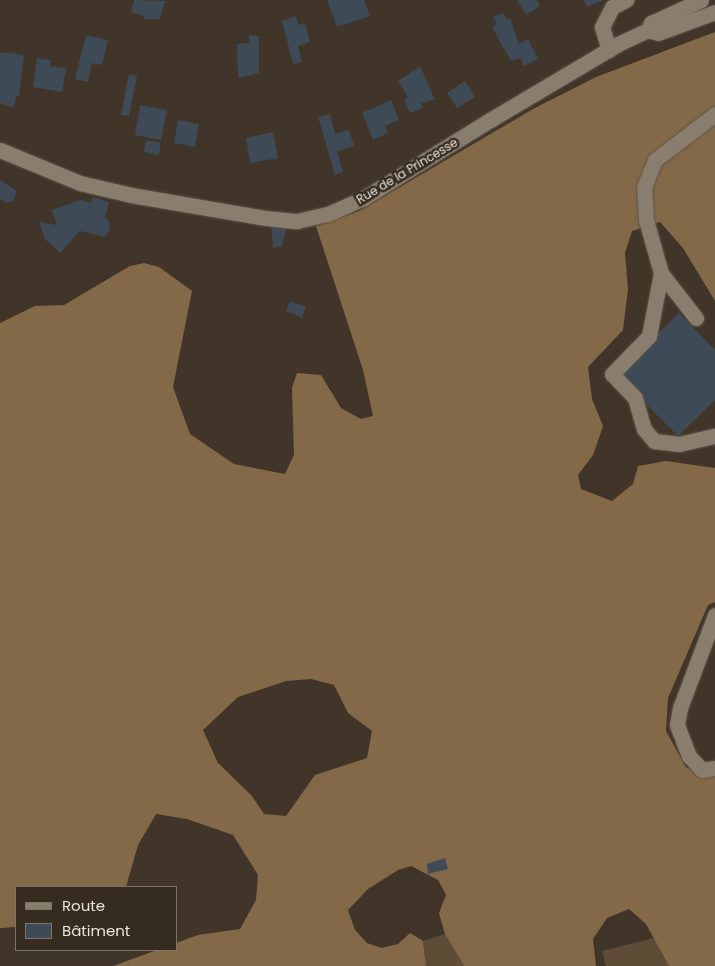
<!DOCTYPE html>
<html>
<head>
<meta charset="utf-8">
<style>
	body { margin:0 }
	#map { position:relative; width:715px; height:966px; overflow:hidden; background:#403528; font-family:Poppins,sans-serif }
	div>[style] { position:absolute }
	.green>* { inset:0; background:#5e4c37 }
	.forest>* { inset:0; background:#846948 }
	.building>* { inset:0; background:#3f4a57 }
	.roads { filter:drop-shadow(0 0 1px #5d5449) drop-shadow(0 0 1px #5d5449) }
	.minor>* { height:15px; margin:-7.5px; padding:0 7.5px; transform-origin:7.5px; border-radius:7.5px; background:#897d6e }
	span { translate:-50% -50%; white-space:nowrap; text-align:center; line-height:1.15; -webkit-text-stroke:5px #352b1e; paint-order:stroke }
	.street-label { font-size:12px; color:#eae3db }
	.legend { position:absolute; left:15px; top:886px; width:162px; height:65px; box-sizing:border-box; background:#352b1e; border:1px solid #7d756a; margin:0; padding:6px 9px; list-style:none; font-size:15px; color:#eae3db }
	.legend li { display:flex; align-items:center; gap:10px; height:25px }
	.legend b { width:25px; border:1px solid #7d756a }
</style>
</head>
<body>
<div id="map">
	<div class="green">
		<i style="clip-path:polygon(445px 934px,464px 966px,426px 966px,423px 941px)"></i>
		<i style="clip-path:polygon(654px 938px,669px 966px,606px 966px,602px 951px)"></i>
	</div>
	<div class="forest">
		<i style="clip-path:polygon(evenodd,715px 32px,715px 301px,683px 248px,660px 222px,632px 231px,625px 253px,628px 289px,623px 330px,588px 367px,592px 399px,603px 426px,593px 455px,578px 475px,581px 489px,612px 501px,633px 484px,638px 466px,666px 461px,715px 468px,715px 602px,708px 605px,668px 698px,666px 731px,686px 767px,706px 777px,715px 773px,715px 966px,669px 966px,646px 924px,629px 909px,607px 918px,593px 939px,596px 966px,464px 966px,445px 934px,439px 913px,446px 895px,438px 880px,411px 866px,398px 870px,368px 889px,348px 910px,355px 930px,367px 943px,382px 948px,398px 944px,410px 933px,423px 941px,426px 966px,113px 966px,157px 950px,176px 950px,176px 943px,198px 935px,240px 929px,256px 900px,258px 875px,233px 835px,187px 819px,156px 814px,138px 845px,126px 887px,16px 887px,16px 927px,0 928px,0 323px,35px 306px,64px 305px,130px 266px,144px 263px,159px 267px,192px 291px,173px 387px,190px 434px,234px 464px,285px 474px,294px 455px,292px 388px,297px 373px,321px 375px,341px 408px,361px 419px,373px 416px,363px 370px,316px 226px,359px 211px,533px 109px,596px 77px,715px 32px,311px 679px,334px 685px,348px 713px,372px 731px,367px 758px,315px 775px,286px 816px,264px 814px,252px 796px,218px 763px,203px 730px,238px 697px,286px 681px,311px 679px)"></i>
	</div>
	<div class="building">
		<i style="clip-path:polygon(134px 0,165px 1px,160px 19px,143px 19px,144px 16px,131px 12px)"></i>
		<i style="clip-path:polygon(327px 0,364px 0,370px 16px,337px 27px)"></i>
		<i style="clip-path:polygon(517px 0,537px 0,540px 6px,526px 15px)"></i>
		<i style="clip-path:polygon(584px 0,604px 0,587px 7px)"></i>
		<i style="clip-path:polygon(503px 13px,507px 20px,510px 18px,519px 44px,528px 39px,538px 59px,524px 66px,521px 58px,511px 61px,492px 27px,497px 24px,493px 17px)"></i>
		<i style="clip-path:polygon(296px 16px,298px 25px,305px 23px,310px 42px,298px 46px,302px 62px,293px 64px,282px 21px)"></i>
		<i style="clip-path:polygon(86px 35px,108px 40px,102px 65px,92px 63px,88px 82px,75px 79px)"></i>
		<i style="clip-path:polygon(249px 35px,259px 36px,259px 73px,238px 78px,237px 44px,249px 43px)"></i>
		<i style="clip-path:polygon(0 52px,24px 55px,19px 96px,16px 96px,14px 108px,0 103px)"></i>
		<i style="clip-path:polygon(37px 58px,51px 60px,50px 66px,66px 68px,62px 92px,33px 87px)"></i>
		<i style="clip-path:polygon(420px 66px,435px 100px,421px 103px,423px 108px,410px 113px,404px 99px,408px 97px,398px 81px)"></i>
		<i style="clip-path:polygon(129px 74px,137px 76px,129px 116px,121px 115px)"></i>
		<i style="clip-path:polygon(465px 81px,475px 97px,457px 108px,447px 93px)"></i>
		<i style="clip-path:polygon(391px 100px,399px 120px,385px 126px,388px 133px,373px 140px,362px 113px)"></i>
		<i style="clip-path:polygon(140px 105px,167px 110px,161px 140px,135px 135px)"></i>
		<i style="clip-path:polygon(330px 114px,335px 134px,349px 130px,354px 146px,337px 151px,343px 172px,335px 175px,318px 117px)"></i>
		<i style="clip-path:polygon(178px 120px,199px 124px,195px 147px,174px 143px)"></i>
		<i style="clip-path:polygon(273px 132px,278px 158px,250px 163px,246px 138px)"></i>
		<i style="clip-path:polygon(146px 140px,161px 143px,159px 155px,144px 152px)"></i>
		<i style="clip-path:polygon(0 180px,17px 191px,13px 201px,7px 203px,0 199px)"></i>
		<i style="clip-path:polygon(92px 197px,109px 202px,105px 217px,110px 223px,109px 231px,105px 237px,80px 231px,60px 253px,45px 239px,39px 222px,57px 225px,52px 210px,81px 200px,91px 203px)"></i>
		<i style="clip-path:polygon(288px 223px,282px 246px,273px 248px,271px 224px)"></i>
		<i style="clip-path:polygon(290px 301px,306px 307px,302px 318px,286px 311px)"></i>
		<i style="clip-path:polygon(679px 313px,715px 350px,715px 400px,678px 436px,616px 374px)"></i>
		<i style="clip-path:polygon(445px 858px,448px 869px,428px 874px,427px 864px)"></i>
	</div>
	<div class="roads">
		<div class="minor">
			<i style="left:648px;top:30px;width:10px;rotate:17deg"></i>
			<i style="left:658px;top:33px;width:61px;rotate:-20.2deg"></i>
			<i style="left:609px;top:50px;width:24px;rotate:-107deg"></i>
			<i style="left:602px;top:27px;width:22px;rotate:-63deg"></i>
			<i style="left:612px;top:7px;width:16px;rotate:-27deg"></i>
			<i style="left:0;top:150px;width:87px;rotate:22.4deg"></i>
			<i style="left:80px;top:183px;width:52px;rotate:13.2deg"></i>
			<i style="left:131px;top:195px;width:137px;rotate:9.7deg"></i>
			<i style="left:266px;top:218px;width:31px;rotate:6deg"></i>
			<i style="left:297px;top:221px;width:32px;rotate:-13deg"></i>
			<i style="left:328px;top:214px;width:39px;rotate:-24deg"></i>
			<i style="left:364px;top:198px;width:148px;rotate:-31.8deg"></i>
			<i style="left:490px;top:120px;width:149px;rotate:-30.7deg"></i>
			<i style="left:618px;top:44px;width:33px;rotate:-25deg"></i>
			<i style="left:648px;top:30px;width:8px;rotate:-67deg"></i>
			<i style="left:651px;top:23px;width:55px;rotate:-24.7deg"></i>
			<i style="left:661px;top:273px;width:55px;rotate:-105.8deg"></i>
			<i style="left:646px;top:220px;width:33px;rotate:-93deg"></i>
			<i style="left:644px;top:187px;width:29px;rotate:-68deg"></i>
			<i style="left:655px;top:160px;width:76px;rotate:-37.5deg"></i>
			<i style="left:696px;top:318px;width:57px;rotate:-127.9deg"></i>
			<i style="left:661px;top:273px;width:64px;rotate:100.8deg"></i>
			<i style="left:649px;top:336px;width:53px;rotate:134.2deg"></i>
			<i style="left:612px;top:374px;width:33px;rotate:46deg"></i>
			<i style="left:635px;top:398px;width:32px;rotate:74deg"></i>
			<i style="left:644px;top:429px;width:16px;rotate:50deg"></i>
			<i style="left:654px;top:441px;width:25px;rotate:7deg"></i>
			<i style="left:679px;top:444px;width:37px;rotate:-13deg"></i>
			<i style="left:715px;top:615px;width:99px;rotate:110.6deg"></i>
			<i style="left:680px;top:708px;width:17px;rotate:100deg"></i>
			<i style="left:677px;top:725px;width:33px;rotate:69deg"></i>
			<i style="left:689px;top:756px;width:19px;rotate:47deg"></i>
			<i style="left:702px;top:770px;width:13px;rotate:-9deg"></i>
		</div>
	</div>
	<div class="street-label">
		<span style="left:407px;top:171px;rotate:-31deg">Rue de la Princesse</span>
	</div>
	<ul class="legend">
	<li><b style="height:6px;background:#897d6e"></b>Route</li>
	<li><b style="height:14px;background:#3f4a57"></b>Bâtiment</li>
	</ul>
</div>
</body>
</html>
